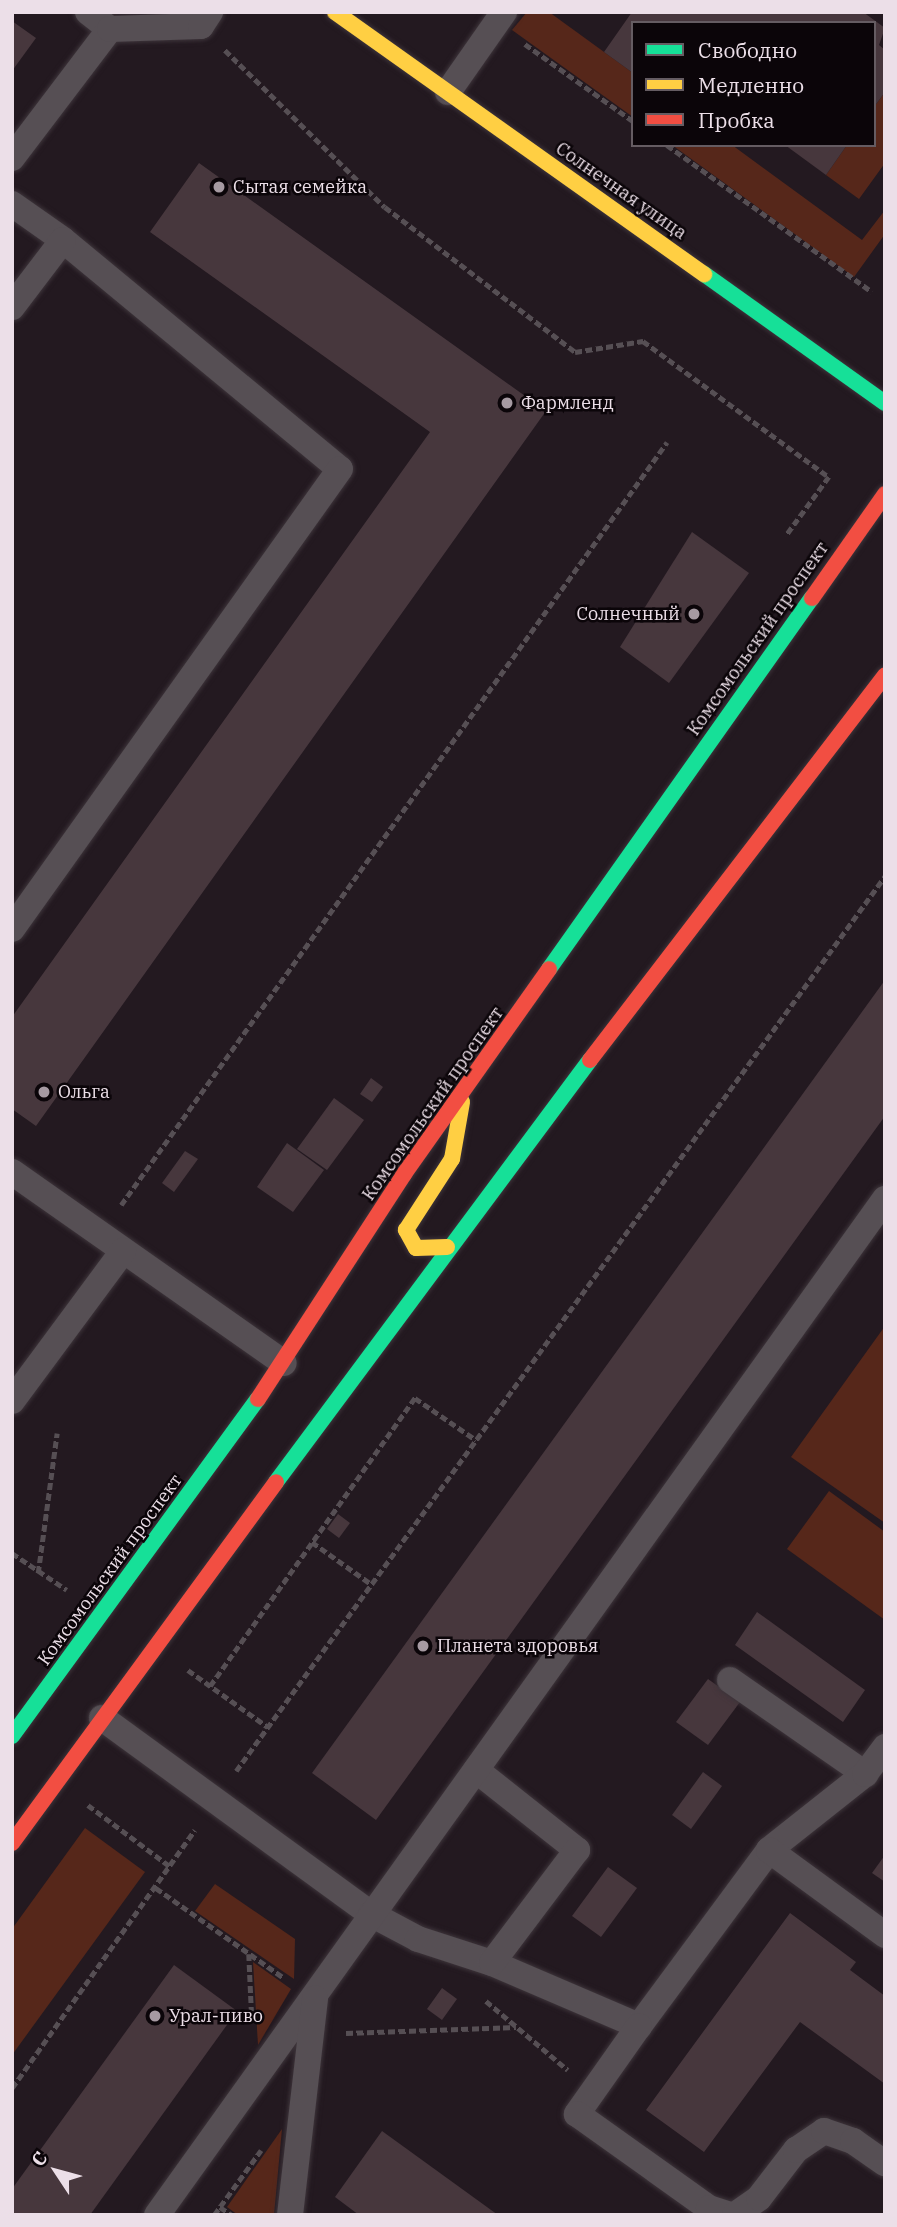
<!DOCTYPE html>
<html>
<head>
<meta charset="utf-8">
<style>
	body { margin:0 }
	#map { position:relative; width:897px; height:2227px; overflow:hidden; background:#231920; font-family:"IBM Plex Serif",serif }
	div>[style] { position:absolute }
	.green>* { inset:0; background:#56271a }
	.building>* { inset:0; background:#47373d }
	.path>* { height:4.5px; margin-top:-2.25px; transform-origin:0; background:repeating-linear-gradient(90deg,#564f54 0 7px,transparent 0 10.5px) }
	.roads { filter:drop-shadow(0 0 2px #3d343a) drop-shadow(0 0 2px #3d343a) }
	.lane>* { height:26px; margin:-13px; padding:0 13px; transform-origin:13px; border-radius:13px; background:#564f54 }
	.fast>* { height:16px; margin:-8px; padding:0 8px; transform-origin:8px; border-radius:8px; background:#16e098 }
	.slow>* { height:16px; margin:-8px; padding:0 8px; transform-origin:8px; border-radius:8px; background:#ffcf43 }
	.jam>* { height:16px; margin:-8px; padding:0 8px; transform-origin:8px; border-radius:8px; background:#f24e42 }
	.dots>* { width:19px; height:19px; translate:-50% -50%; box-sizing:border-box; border:4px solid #0b0509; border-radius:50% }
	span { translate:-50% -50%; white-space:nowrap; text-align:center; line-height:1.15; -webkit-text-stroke:5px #0b0509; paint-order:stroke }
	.poi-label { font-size:18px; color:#ecdfe8 }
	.left { translate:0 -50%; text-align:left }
	.right { translate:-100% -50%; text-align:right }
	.street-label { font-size:18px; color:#ecdfe8 }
	.frame { position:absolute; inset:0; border:14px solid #ecdfe8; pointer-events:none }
	.legend { position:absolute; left:631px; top:21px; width:245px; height:126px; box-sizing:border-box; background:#0b0509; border:2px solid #655c62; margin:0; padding:9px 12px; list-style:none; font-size:21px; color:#ecdfe8 }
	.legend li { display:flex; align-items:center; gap:14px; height:35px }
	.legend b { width:35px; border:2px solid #655c62 }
	.north { position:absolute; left:21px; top:2136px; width:70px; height:70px; -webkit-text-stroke:5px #0b0509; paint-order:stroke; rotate:306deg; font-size:19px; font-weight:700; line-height:28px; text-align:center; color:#ecdfe8 }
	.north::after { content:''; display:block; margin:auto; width:24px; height:32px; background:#ecdfe8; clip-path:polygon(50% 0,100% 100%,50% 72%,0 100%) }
</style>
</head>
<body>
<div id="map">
	<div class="green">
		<i style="clip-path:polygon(527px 12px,549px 12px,633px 73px,633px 117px,512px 30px)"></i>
		<i style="clip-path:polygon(885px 92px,885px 163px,859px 199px,826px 175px,847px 145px,874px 145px,874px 107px)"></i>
		<i style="clip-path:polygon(672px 145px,732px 145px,862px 240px,885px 210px,885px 234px,854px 277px)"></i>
		<i style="clip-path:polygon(885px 1326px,885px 1523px,791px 1457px)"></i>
		<i style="clip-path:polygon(829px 1491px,885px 1532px,885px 1620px,787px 1549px)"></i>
		<i style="clip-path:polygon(85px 1828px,145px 1872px,12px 2055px,12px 1929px)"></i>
		<i style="clip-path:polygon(215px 1884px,295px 1939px,294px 1979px,195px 1911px)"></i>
		<i style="clip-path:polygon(253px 1962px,291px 1989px,258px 2045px)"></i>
		<i style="clip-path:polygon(282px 2129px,274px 2215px,238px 2215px,227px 2207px)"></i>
	</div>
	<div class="building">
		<i style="clip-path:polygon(632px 12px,863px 12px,885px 28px,879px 45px,885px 50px,885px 92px,874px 107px,874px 23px,633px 23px,633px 73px,604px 52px)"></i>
		<i style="clip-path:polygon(12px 21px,36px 38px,12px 71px)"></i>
		<i style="clip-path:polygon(785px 145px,847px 145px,826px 175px)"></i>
		<i style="clip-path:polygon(199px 163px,546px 411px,36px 1126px,12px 1109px,12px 1017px,430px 432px,150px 232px)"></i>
		<i style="clip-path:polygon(692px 532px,749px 573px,669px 683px,620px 647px)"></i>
		<i style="clip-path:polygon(885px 980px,885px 1116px,376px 1820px,312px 1773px)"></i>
		<i style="clip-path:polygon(371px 1078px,383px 1087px,372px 1102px,360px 1094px)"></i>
		<i style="clip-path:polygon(334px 1098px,364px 1120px,327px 1170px,297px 1149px)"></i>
		<i style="clip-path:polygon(287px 1143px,324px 1170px,293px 1212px,257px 1187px)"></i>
		<i style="clip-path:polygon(185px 1151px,198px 1159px,174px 1192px,162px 1183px)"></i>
		<i style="clip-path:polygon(338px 1514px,350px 1523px,339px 1538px,327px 1529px)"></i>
		<i style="clip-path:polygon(757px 1612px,865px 1690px,843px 1722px,735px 1645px)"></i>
		<i style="clip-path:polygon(708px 1679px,740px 1702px,708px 1745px,676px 1722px)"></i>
		<i style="clip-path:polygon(703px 1772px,722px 1786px,691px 1829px,672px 1815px)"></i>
		<i style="clip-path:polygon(885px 1855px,885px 1882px,872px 1873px)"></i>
		<i style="clip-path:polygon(608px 1867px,637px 1888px,601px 1937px,572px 1916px)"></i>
		<i style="clip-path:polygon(790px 1913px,856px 1962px,850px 1970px,885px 1996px,885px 2084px,800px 2022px,704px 2152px,646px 2110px)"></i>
		<i style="clip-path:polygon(174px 1965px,237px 2011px,90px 2215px,12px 2215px,12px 2189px)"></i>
		<i style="clip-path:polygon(442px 1988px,457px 1999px,442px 2020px,427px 2009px)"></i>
		<i style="clip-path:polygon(382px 2131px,498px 2215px,359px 2215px,335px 2197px)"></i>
	</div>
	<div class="path">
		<i style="left:525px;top:44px;width:133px;rotate:35.5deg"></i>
		<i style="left:225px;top:50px;width:224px;rotate:44.5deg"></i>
		<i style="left:385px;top:207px;width:239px;rotate:37.3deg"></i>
		<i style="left:575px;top:352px;width:69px;rotate:-9.2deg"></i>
		<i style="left:643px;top:341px;width:230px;rotate:36.2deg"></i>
		<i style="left:829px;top:477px;width:73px;rotate:126.1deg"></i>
		<i style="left:667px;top:145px;width:252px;rotate:35.6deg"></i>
		<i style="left:121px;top:1205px;width:938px;rotate:-54.41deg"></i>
		<i style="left:312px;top:1542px;width:72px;rotate:35.4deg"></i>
		<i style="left:12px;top:1553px;width:66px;rotate:33.9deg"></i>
		<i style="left:38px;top:1573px;width:141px;rotate:-82.3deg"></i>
		<i style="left:188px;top:1670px;width:98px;rotate:35.5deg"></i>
		<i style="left:210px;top:1686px;width:354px;rotate:-54.6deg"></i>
		<i style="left:415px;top:1398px;width:74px;rotate:34.5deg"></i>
		<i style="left:236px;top:1771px;width:1106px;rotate:-54.05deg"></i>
		<i style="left:88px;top:1805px;width:104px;rotate:36.8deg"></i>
		<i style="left:156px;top:1888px;width:156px;rotate:35.1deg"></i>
		<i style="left:249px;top:1954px;width:65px;rotate:87.4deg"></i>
		<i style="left:486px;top:2001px;width:107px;rotate:40.1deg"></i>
		<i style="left:346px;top:2033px;width:170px;rotate:-2deg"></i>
		<i style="left:12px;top:2088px;width:316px;rotate:-54.7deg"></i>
		<i style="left:220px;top:2207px;width:14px;rotate:34deg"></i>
		<i style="left:214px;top:2215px;width:80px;rotate:-54.1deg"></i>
	</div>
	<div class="roads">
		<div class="lane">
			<i style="left:88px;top:12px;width:28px;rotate:38deg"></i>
			<i style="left:448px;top:92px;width:98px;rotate:-55deg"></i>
			<i style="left:12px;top:158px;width:162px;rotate:-52.8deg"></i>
			<i style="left:110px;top:29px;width:91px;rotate:-1.9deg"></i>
			<i style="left:201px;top:26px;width:17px;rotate:-57deg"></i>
			<i style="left:12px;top:204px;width:62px;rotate:35.2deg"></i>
			<i style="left:63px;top:240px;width:359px;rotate:39.6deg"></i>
			<i style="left:340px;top:469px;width:565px;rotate:125.49deg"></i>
			<i style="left:12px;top:307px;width:84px;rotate:-52.7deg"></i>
			<i style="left:12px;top:1172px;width:332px;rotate:35.1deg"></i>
			<i style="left:12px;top:1401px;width:187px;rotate:-53.5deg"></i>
			<i style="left:730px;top:1680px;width:165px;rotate:34.8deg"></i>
			<i style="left:102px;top:1718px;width:333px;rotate:36.1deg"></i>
			<i style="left:371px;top:1914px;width:53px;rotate:28deg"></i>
			<i style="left:418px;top:1939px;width:78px;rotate:18deg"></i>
			<i style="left:492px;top:1963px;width:160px;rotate:23.2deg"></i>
			<i style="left:639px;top:2026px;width:219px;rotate:-53.5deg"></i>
			<i style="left:769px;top:1850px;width:122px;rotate:-38.4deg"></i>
			<i style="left:865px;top:1774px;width:34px;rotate:-53deg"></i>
			<i style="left:476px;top:1770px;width:129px;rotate:38.4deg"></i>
			<i style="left:577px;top:1850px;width:141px;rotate:127deg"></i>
			<i style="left:769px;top:1850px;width:144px;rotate:36.2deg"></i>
			<i style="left:639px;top:2026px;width:108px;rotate:125.2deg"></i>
			<i style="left:577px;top:2114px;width:162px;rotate:35.5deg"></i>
			<i style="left:709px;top:2208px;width:23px;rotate:18deg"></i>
			<i style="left:157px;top:2215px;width:1250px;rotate:-54.38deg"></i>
			<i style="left:290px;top:2215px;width:218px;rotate:-83.4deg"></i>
			<i style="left:735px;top:2215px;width:29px;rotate:-35deg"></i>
			<i style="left:759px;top:2198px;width:61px;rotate:-52.4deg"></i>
			<i style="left:796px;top:2150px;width:34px;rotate:-34deg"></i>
			<i style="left:824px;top:2131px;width:31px;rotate:19deg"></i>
			<i style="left:853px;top:2141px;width:39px;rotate:35deg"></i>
		</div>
		<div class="fast">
			<i style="left:704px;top:274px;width:222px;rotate:35.5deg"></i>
			<i style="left:549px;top:969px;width:455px;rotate:-54.7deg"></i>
			<i style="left:276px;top:1482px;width:526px;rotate:-53.35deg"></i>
			<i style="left:12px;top:1736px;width:417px;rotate:-53.9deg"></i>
		</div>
		<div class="slow">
			<i style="left:335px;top:12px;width:453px;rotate:35.4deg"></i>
			<i style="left:447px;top:1247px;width:31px;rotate:178deg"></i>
			<i style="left:416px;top:1248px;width:21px;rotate:-119deg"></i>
			<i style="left:406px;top:1230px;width:85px;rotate:-57.1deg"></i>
			<i style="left:452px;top:1159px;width:58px;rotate:-80deg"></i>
		</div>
		<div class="jam">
			<i style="left:812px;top:598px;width:127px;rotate:-54.9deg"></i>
			<i style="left:590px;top:1060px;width:485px;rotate:-52.5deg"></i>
			<i style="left:258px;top:1399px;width:268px;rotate:-57deg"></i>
			<i style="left:404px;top:1174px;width:251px;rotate:-54.7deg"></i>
			<i style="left:12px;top:1843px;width:447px;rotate:-53.8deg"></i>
		</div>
	</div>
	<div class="dots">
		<i style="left:219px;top:187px;background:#a69aa2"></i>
		<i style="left:507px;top:403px;background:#a69aa2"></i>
		<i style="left:694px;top:614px;background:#a69aa2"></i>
		<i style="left:44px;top:1092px;background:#a69aa2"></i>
		<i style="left:423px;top:1646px;background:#a69aa2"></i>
		<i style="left:155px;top:2016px;background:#a69aa2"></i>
	</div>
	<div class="poi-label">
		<span class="left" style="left:233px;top:187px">Сытая семейка</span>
		<span class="left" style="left:521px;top:403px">Фармленд</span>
		<span class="right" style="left:680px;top:614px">Солнечный</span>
		<span class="left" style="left:58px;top:1092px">Ольга</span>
		<span class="left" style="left:437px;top:1646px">Планета здоровья</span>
		<span class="left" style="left:169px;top:2016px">Урал-пиво</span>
	</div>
	<div class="street-label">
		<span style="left:621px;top:191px;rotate:35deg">Солнечная улица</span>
		<span style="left:758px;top:639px;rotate:-55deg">Комсомольский проспект</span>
		<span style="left:433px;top:1104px;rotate:-55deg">Комсомольский проспект</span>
		<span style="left:110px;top:1570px;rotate:-54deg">Комсомольский проспект</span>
	</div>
	<div class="frame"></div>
	<ul class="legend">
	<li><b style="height:9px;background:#16e098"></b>Свободно</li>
	<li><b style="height:9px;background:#ffcf43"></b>Медленно</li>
	<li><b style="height:9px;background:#f24e42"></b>Пробка</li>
	</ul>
	<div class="north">С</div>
</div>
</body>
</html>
